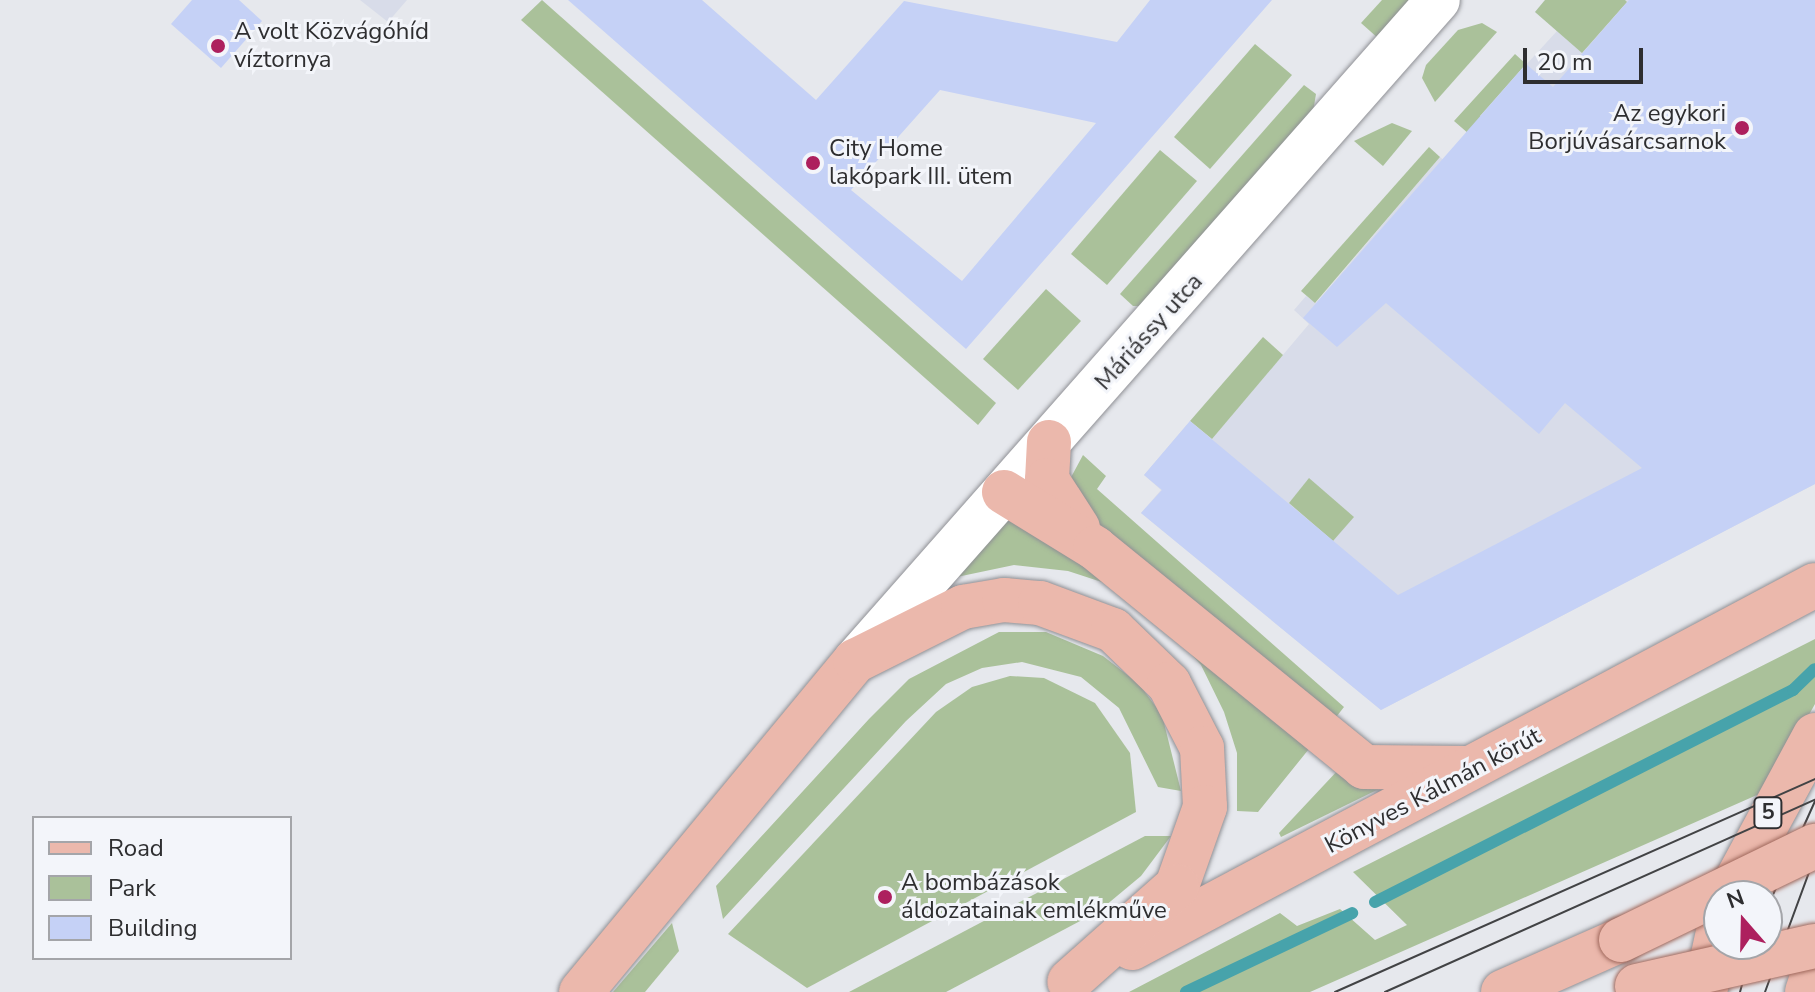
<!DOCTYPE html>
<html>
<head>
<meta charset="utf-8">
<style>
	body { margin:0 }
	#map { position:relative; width:1815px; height:992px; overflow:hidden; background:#e6e8ed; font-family:"Nunito Sans",sans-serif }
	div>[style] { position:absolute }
	.built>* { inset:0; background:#d8dce9 }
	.green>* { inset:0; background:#aac19a }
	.stream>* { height:12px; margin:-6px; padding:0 6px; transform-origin:6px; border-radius:6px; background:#47a3ab }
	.building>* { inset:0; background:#c5d1f6 }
	.roads { filter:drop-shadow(0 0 2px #8f9095) drop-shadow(0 0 2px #8f9095) }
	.minor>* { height:44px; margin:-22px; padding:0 22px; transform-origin:22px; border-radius:22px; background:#fff }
	.major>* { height:44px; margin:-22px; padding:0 22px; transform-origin:22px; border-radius:22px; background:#ebb8ac }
	.tram>* { height:2px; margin:-1px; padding:0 1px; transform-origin:1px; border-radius:1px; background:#424345 }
	.bridges { filter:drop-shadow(0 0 2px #a0695d) drop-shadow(0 0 2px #a0695d) }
	.major-bridge>* { height:44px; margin:-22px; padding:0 22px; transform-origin:22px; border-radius:22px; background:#ebb8ac }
	.dots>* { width:22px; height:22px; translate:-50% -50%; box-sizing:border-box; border:4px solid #f3f5fa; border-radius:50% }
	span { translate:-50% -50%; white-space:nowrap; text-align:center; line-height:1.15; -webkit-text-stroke:6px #f3f5fa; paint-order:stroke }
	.shield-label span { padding:2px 6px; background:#f3f5fa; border:2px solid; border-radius:6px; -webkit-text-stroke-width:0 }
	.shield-label { font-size:22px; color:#2e2e30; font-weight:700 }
	.poi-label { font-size:24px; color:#2e2e30 }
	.left { translate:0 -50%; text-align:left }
	.right { translate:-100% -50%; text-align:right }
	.street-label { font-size:24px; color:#2e2e30 }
	.legend { position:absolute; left:32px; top:816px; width:260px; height:144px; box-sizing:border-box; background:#f3f5fa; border:2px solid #a4a5a9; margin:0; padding:10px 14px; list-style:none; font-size:24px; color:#2e2e30 }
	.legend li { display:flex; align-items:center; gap:16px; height:40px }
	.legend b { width:40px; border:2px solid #a4a5a9 }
	.north { position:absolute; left:1703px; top:880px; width:80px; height:80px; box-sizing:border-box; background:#f3f5fa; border:2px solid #a4a5a9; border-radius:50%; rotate:340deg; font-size:22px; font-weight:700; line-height:32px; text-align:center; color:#2e2e30 }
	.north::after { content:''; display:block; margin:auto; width:28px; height:36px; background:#ad205e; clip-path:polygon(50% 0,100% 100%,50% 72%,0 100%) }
	.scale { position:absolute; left:1523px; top:48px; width:120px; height:36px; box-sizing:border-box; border:4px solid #2e2e30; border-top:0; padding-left:10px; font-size:24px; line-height:28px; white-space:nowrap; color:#2e2e30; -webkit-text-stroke:6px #f3f5fa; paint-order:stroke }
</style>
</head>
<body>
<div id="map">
	<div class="built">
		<i style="clip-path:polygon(360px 0,407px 0,388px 22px)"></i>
		<i style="clip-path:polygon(1545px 0,1815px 0,1815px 484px,1381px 710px,1141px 513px,1161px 490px,1144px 475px,1190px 421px,1212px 439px,1309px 324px,1294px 310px,1306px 296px,1316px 303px,1440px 157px,1453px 168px,1490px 125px,1479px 116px,1557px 31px,1535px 12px)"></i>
	</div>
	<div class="green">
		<i style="clip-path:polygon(542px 0,996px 403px,978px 425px,521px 20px)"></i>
		<i style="clip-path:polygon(1382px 0,1413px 0,1379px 39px,1361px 23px)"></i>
		<i style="clip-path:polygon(1545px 0,1625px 0,1627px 2px,1582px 53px,1535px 12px)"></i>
		<i style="clip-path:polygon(1482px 23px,1497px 32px,1435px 102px,1422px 78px,1426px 65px,1458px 30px)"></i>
		<i style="clip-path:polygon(1255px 44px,1292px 75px,1210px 169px,1174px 137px)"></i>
		<i style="clip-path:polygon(1515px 54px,1526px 64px,1480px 116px,1490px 125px,1477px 141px,1454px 121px)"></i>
		<i style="clip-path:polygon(1304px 85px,1316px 94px,1313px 112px,1143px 306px,1133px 306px,1120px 294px)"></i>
		<i style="clip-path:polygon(1392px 123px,1412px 131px,1383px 166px,1354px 141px)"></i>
		<i style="clip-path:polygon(1429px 147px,1440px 157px,1315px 303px,1301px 291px)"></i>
		<i style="clip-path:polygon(1160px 150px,1197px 181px,1107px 285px,1071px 254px)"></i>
		<i style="clip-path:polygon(1046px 289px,1081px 321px,1018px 390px,983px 359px)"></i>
		<i style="clip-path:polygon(1263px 337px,1283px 355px,1212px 439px,1190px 421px)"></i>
		<i style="clip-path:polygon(1083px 455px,1106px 476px,1097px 489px,1344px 707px,1333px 721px,1085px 513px,1069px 481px)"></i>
		<i style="clip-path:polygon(1309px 478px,1354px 517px,1333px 541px,1289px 503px)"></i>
		<i style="clip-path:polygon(1004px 517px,1034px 525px,1094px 560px,1313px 744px,1258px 812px,1237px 811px,1237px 753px,1224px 712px,1201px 665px,1162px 621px,1114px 586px,1068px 571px,1014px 565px,952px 578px)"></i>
		<i style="clip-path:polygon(999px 632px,1046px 632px,1103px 656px,1139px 684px,1162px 715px,1181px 791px,1158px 787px,1119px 708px,1081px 677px,1022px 662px,982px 668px,946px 684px,906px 721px,723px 919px,716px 886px,869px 719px,909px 679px)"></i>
		<i style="clip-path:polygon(1815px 639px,1815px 704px,1766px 791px,1310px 992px,1129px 992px,1280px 913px,1297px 926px,1340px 909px,1375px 940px,1407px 925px,1353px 872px)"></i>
		<i style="clip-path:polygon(1010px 676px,1044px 678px,1095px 703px,1130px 753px,1136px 812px,807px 988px,728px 934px,936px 712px,972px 687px)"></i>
		<i style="clip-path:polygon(1339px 769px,1383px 787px,1281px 837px,1279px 833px)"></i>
		<i style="clip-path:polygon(1145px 836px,1171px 836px,1141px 876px,1099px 911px,946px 992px,849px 992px)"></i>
		<i style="clip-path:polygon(672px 923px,679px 951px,645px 992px,613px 992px)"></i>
	</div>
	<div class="stream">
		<i style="left:1375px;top:902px;width:469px;rotate:-26.9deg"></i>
		<i style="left:1793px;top:690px;width:30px;rotate:-44deg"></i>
		<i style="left:1186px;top:992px;width:184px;rotate:-25.4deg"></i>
	</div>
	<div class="building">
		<i style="clip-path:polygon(192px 0,239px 0,262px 21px,221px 68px,171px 24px)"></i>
		<i style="clip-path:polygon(evenodd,568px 0,702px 0,816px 100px,904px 1px,1117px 42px,1150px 0,1272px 0,966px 349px,568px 0,940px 90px,1096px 123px,962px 281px,851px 190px,940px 90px)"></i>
		<i style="clip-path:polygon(1629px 0,1815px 0,1815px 484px,1381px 710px,1141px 513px,1162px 490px,1144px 475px,1190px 421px,1398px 595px,1642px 468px,1565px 403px,1539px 434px,1386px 303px,1337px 347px,1303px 318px,1526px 64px,1553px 87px)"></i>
	</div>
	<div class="roads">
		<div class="minor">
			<i style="left:855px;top:661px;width:881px;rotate:-48.59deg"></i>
		</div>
		<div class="major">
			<i style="left:1049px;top:442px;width:38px;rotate:93deg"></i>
			<i style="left:1047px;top:480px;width:57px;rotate:57.1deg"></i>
			<i style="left:1004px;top:492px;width:107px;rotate:31.6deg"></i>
			<i style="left:1095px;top:548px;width:347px;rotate:39.1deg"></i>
			<i style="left:1364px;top:767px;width:102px;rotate:0.6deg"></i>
			<i style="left:1728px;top:896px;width:183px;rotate:-61.6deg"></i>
			<i style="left:1132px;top:948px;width:773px;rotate:-27.99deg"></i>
			<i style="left:581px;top:992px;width:430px;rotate:-50.4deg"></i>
			<i style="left:855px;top:661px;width:121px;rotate:-26.6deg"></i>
			<i style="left:963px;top:607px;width:42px;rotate:-9.7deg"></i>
			<i style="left:1004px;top:600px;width:36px;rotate:5deg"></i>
			<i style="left:1040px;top:603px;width:78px;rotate:20.3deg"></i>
			<i style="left:1113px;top:630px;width:78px;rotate:44deg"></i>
			<i style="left:1169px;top:684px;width:72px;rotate:62.7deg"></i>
			<i style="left:1202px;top:748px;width:59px;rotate:87.1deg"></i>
			<i style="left:1205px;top:807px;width:84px;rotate:109.5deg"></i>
			<i style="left:1177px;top:886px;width:144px;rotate:138.4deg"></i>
			<i style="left:1503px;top:992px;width:129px;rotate:-23.8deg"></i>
			<i style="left:1705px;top:992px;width:66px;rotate:-77.8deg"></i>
			<i style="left:1807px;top:992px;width:25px;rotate:-72deg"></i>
		</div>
	</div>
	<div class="tram">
		<i style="left:1767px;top:908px;width:117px;rotate:-65.8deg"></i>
		<i style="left:1335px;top:992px;width:525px;rotate:-23.93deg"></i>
		<i style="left:1385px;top:992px;width:471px;rotate:-24.1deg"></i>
		<i style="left:1740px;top:992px;width:50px;rotate:-74.8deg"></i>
		<i style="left:1765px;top:992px;width:145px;rotate:-69.8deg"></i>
	</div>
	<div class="bridges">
		<div class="major-bridge">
			<i style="left:1621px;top:940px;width:216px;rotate:-25.9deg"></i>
			<i style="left:1637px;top:986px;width:182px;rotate:-12.7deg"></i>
		</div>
	</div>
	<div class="dots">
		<i style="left:218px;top:46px;background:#ad205e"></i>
		<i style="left:1742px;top:128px;background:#ad205e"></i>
		<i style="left:813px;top:163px;background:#ad205e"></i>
		<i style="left:885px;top:897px;background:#ad205e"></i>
	</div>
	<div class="shield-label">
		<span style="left:1768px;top:813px">5</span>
	</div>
	<div class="poi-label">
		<span class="left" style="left:234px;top:46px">A volt Közvágóhíd<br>víztornya</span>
		<span class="right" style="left:1726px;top:128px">Az egykori<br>Borjúvásárcsarnok</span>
		<span class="left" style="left:829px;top:163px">City Home<br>lakópark III. ütem</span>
		<span class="left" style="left:901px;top:897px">A bombázások<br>áldozatainak emlékműve</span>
	</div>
	<div class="street-label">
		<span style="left:1149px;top:332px;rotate:-48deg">Máriássy utca</span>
		<span style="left:1433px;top:791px;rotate:-28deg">Könyves Kálmán körút</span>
	</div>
	<ul class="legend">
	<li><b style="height:10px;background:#ebb8ac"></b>Road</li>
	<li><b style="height:22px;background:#aac19a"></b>Park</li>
	<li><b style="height:22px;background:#c5d1f6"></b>Building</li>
	</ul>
	<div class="north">N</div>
	<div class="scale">20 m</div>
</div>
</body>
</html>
